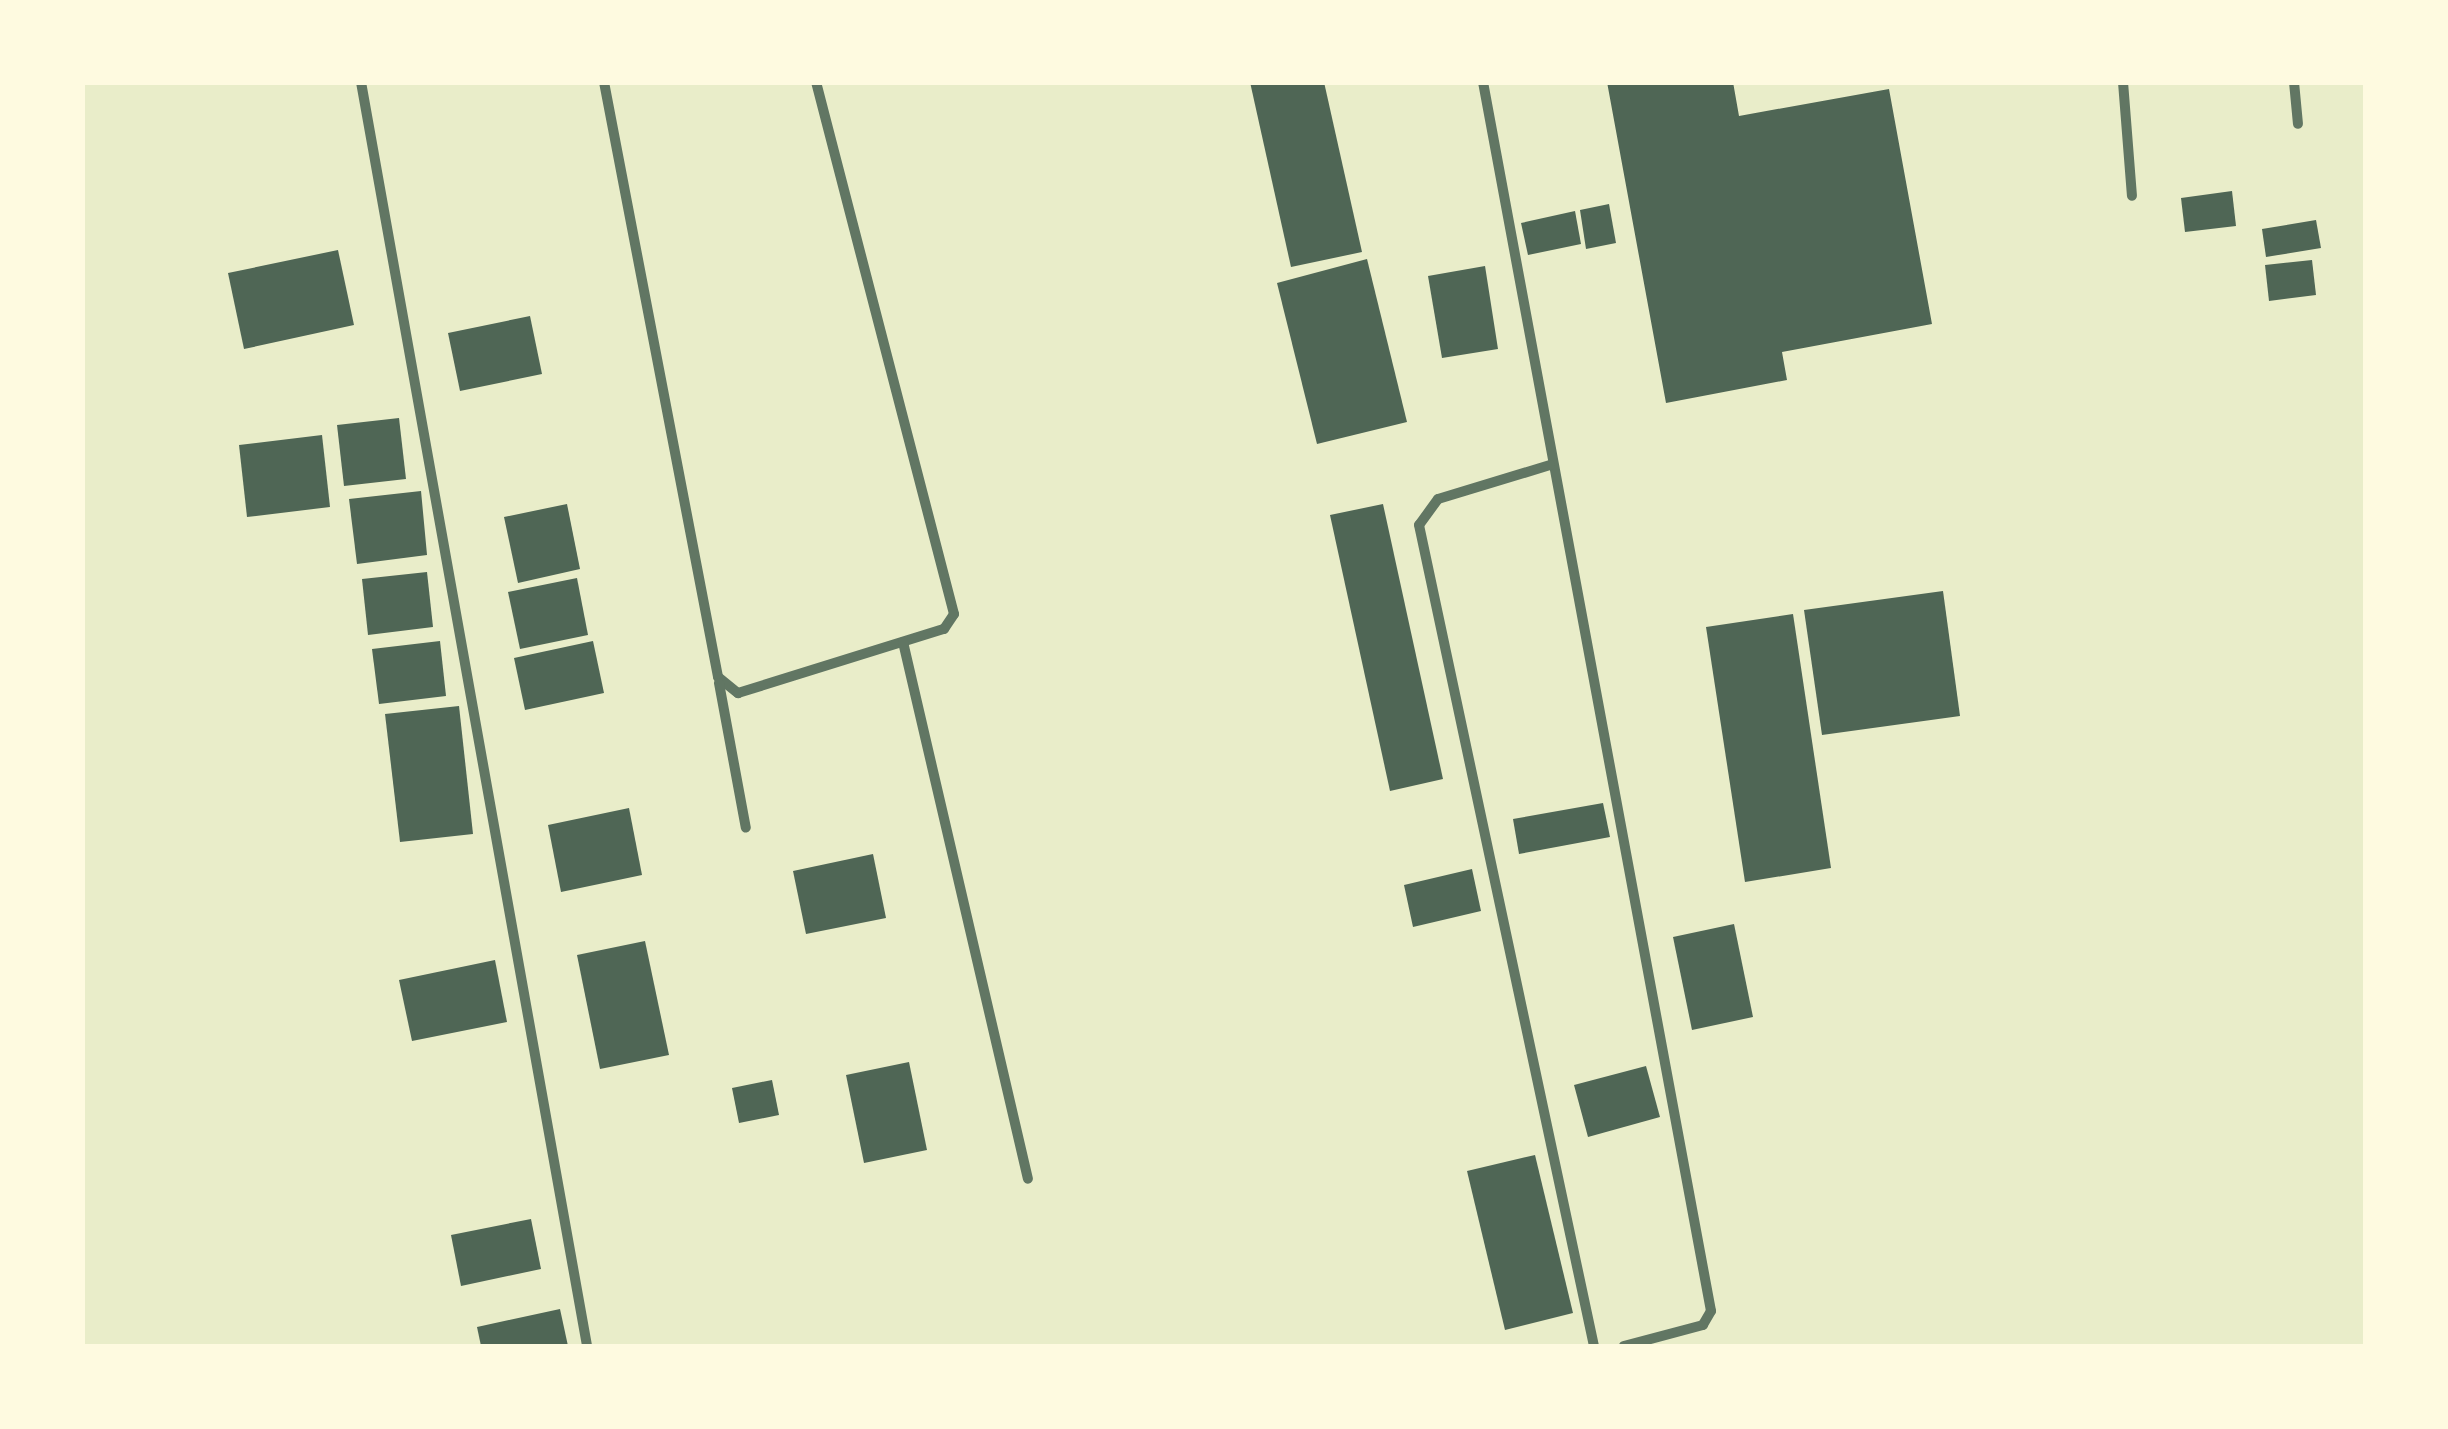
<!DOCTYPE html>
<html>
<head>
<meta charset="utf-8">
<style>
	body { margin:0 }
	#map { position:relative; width:2448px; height:1429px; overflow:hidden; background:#e9edc9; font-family:"Work Sans",sans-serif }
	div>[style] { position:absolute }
	.building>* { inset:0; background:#4f6655 }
	.minor>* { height:10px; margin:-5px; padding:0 5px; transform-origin:5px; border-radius:5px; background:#617663 }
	span { translate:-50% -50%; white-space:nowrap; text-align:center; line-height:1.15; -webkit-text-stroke:8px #fefae0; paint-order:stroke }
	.frame { position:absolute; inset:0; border:85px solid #fefae0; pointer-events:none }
</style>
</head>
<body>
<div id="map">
	<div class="building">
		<i style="clip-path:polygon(1250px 82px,1324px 82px,1362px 252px,1291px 267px)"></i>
		<i style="clip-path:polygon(1607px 82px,1733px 82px,1739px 116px,1889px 89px,1932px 324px,1782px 352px,1787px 380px,1666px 403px)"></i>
		<i style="clip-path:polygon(2232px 191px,2236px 226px,2185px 232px,2181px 198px)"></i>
		<i style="clip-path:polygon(1609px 204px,1616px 243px,1586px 249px,1580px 210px)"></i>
		<i style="clip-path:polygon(1575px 211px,1581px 244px,1528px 255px,1521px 223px)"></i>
		<i style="clip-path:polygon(2316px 220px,2321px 248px,2266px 257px,2262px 229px)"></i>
		<i style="clip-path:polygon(338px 250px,354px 325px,244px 349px,228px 273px)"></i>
		<i style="clip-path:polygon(1367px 259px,1407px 422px,1317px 444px,1277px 283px)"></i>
		<i style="clip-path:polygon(2312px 260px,2316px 295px,2269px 301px,2265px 265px)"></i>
		<i style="clip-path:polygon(1485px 266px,1498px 349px,1442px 358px,1428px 276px)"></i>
		<i style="clip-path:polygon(530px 316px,542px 374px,460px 391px,448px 333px)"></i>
		<i style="clip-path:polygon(399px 418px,406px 479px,344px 486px,337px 425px)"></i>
		<i style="clip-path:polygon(322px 435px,330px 507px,247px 517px,239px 445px)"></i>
		<i style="clip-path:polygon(421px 491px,427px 555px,357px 564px,349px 499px)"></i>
		<i style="clip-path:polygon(567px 504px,580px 569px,518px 583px,504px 517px)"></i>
		<i style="clip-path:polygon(1383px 504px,1443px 779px,1390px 791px,1330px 515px)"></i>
		<i style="clip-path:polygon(427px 572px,433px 627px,368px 635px,362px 579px)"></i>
		<i style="clip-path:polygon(577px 578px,588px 635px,520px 649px,508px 592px)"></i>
		<i style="clip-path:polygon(1943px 591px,1960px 716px,1822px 735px,1804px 610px)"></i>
		<i style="clip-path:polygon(1793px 614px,1831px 868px,1745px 882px,1706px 627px)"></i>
		<i style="clip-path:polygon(440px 641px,446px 696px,379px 704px,372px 649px)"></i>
		<i style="clip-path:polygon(593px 641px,604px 693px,525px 710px,514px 658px)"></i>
		<i style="clip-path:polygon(459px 706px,473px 834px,400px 842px,385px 714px)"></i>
		<i style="clip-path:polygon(1603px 803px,1610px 837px,1519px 854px,1513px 819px)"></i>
		<i style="clip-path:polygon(629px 808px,642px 875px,561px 892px,548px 825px)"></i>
		<i style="clip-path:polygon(873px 854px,886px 918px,806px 934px,793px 871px)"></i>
		<i style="clip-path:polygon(1472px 869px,1481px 911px,1413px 927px,1404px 885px)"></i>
		<i style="clip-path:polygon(1734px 924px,1753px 1017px,1692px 1030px,1673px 937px)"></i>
		<i style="clip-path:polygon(645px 941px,669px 1055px,600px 1069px,577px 955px)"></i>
		<i style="clip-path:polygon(495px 960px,507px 1022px,412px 1041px,399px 980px)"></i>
		<i style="clip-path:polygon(909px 1062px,927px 1150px,864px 1163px,846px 1075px)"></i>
		<i style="clip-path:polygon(1646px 1066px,1660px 1117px,1588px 1137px,1574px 1085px)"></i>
		<i style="clip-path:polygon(772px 1080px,779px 1115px,739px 1123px,732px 1088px)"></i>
		<i style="clip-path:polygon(1535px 1155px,1573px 1313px,1505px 1330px,1467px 1171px)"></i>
		<i style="clip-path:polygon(531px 1219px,541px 1269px,461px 1286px,451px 1235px)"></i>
		<i style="clip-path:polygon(560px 1309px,568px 1346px,481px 1346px,477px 1327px)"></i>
	</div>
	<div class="minor">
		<i style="left:361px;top:82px;width:1284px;rotate:79.86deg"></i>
		<i style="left:604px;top:82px;width:606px;rotate:79.15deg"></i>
		<i style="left:718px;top:677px;width:26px;rotate:39deg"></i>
		<i style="left:738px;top:693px;width:216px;rotate:-17.3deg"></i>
		<i style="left:944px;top:629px;width:18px;rotate:-56deg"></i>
		<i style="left:954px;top:614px;width:550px;rotate:-104.54deg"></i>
		<i style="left:1483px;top:82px;width:1250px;rotate:79.49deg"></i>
		<i style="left:1711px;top:1311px;width:16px;rotate:120deg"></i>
		<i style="left:1703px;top:1325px;width:82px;rotate:165.1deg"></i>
		<i style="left:2123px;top:82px;width:114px;rotate:85.5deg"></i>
		<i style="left:2294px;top:82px;width:42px;rotate:84.6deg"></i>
		<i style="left:1550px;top:465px;width:117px;rotate:163.1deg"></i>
		<i style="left:1438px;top:499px;width:32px;rotate:126deg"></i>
		<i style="left:1419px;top:525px;width:839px;rotate:77.97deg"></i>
		<i style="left:903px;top:642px;width:551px;rotate:76.9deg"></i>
		<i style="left:719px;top:683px;width:147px;rotate:79.5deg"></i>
	</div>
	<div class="frame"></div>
</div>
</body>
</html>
